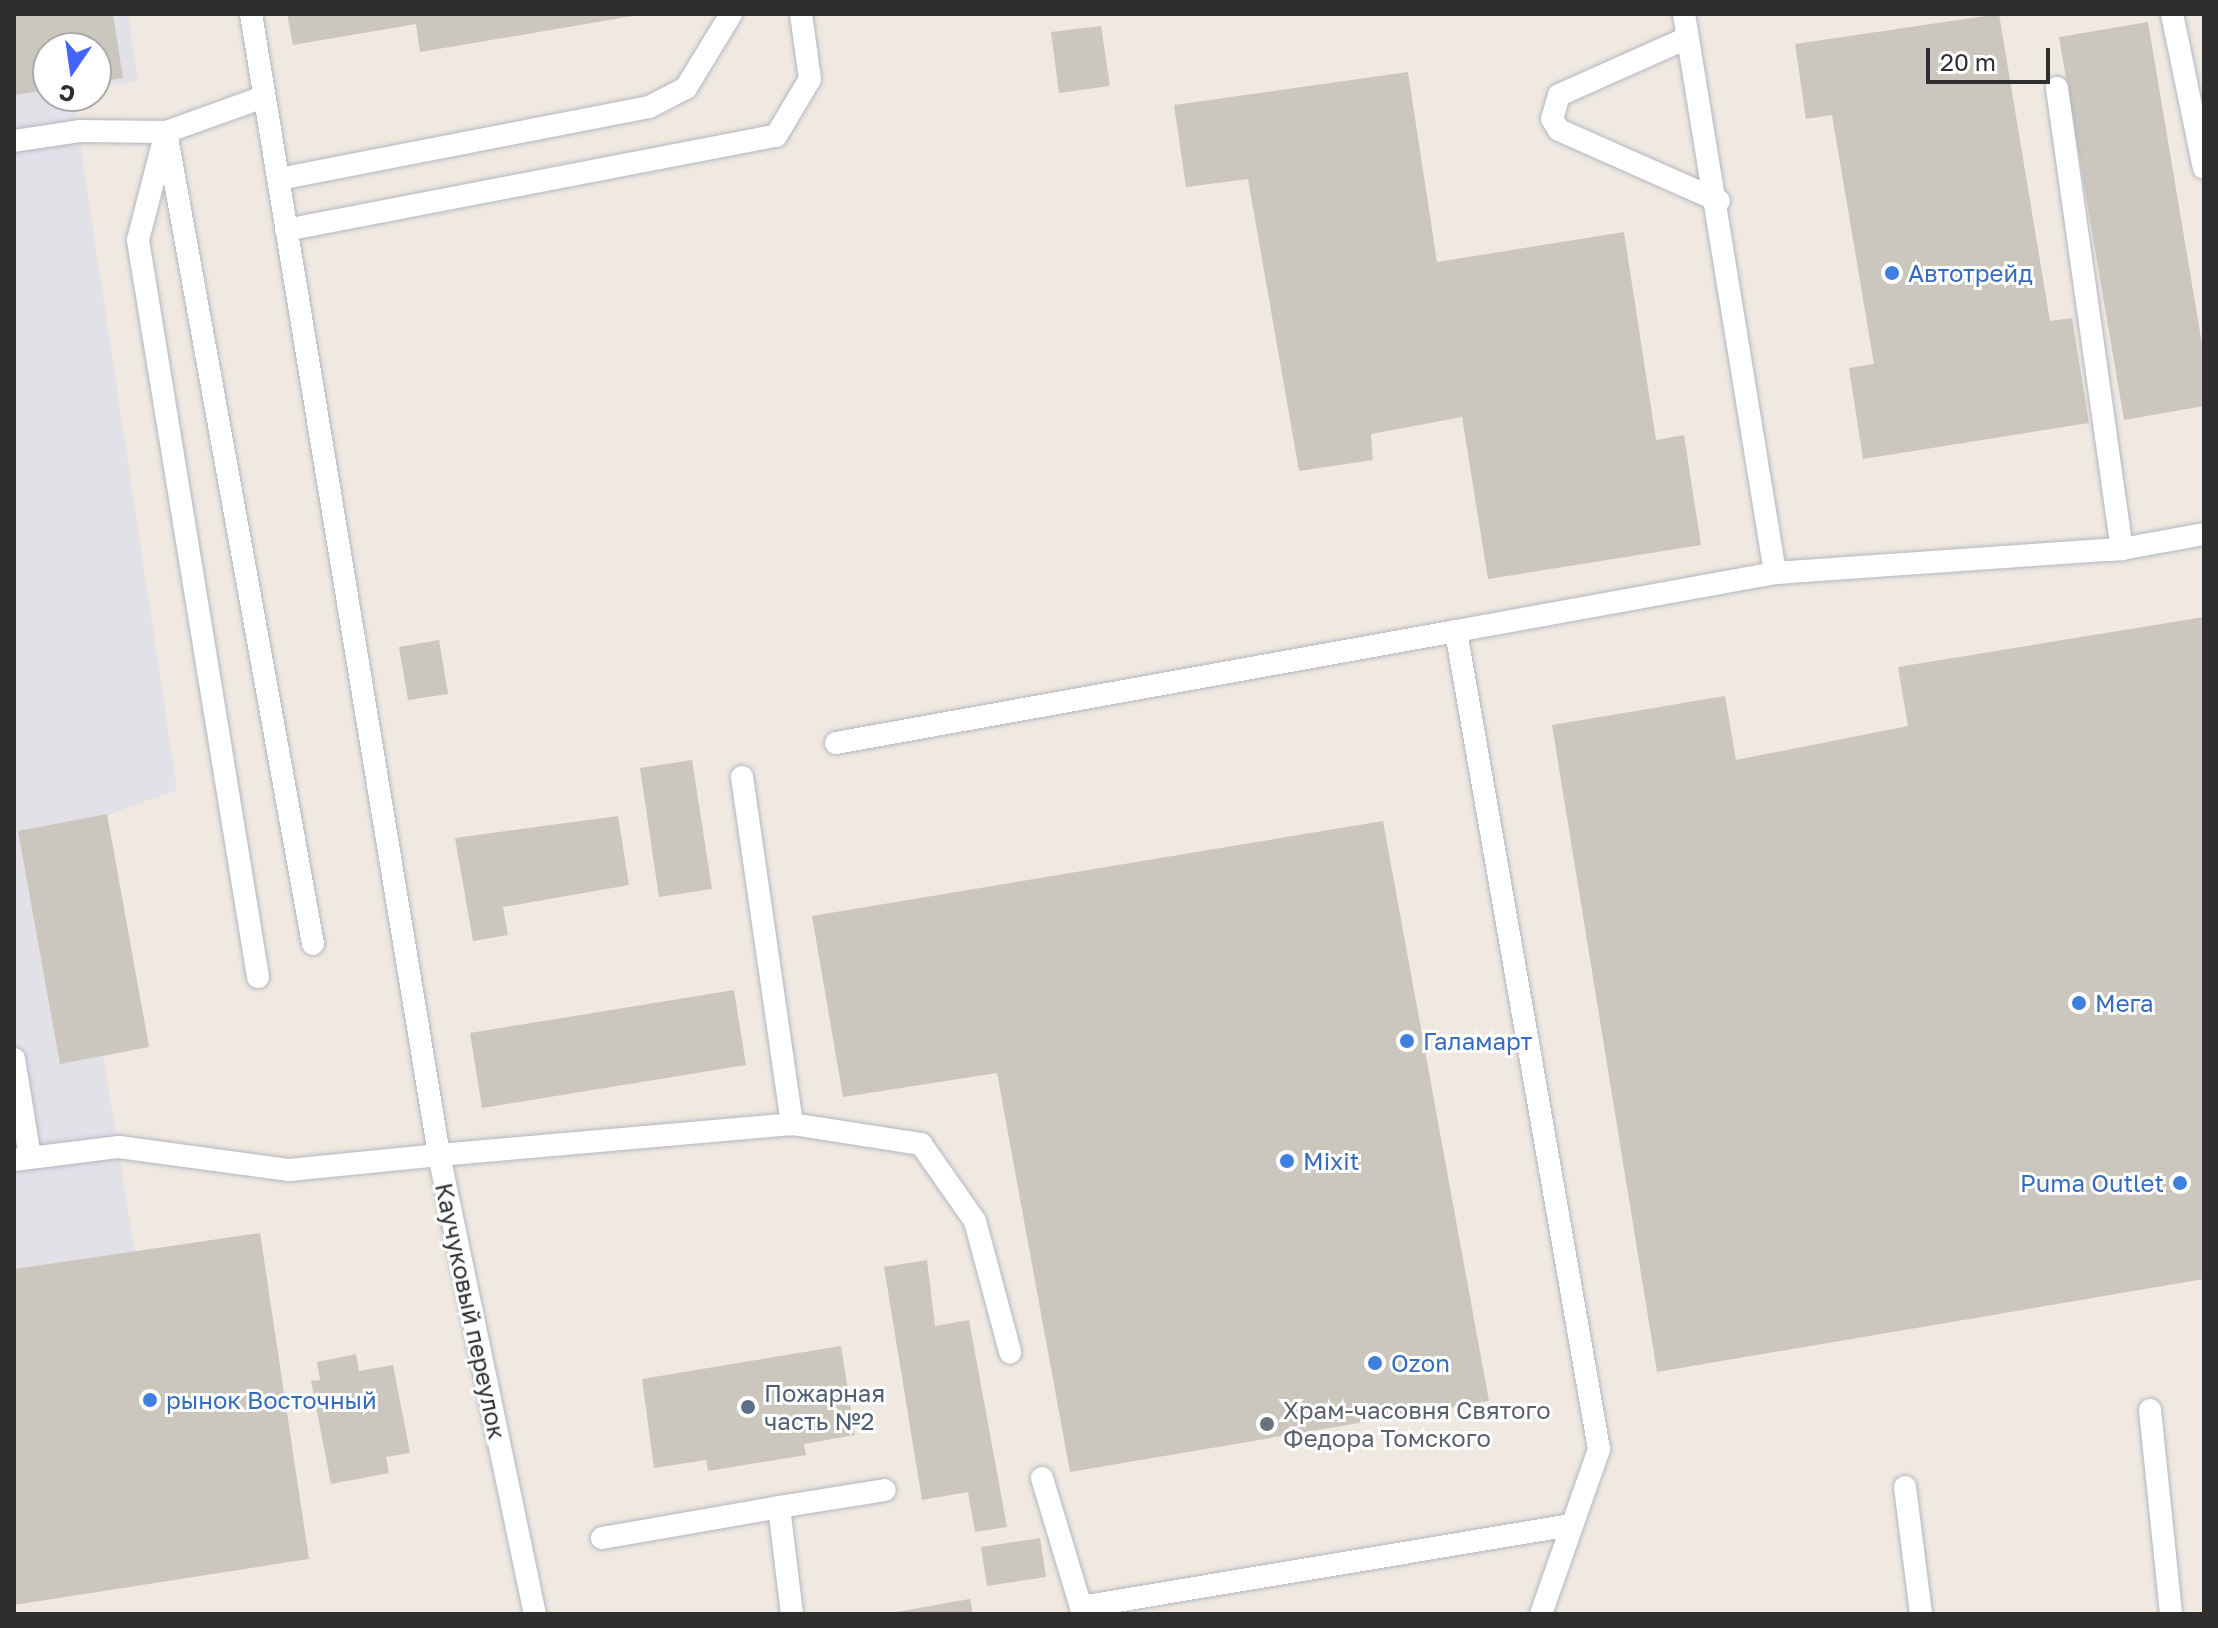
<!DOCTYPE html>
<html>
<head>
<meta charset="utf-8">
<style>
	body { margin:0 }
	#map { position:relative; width:2218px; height:1628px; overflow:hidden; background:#efe9e1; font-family:"Golos Text",sans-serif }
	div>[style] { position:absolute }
	.industrial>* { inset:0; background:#e3e1e8 }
	.building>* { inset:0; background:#cbc7bf }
	.roads { filter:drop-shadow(0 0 2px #b4b7c1) drop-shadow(0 0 2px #b4b7c1) }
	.lane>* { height:22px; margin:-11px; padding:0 11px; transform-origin:11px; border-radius:11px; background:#fff }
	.dots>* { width:22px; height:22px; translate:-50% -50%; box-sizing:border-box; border:4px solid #fff; border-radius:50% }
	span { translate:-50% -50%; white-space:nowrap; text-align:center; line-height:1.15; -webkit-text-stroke:6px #fff; paint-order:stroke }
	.shop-label { font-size:24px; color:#366cbe }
	.left { translate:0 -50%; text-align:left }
	.right { translate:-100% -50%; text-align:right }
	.street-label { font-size:24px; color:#2e2e2e }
	.service-label { font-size:24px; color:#4e5e75 }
	.worship-label { font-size:24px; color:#5b616d }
	.frame { position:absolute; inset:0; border:16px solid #2e2e2e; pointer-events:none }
	.north { position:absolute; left:32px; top:32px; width:80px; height:80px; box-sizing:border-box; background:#fff; border:2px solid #ababab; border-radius:50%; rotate:193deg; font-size:22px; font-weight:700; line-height:32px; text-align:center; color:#2e2e2e }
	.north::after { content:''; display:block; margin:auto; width:28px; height:36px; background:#4264fb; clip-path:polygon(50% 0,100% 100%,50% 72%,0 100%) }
	.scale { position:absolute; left:1926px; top:48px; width:124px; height:36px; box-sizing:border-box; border:4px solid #2e2e2e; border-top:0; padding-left:10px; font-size:24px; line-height:28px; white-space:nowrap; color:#2e2e2e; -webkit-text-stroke:6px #fff; paint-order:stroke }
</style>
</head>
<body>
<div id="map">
	<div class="industrial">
		<i style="clip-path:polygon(14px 14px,128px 14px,138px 81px,96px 88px,96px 48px,48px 48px,48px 96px,73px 96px,177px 790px,107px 815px,149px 1047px,103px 1056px,135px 1252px,14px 1269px)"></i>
	</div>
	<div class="building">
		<i style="clip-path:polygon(14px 14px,113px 14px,123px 78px,96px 82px,96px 48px,48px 48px,48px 90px,14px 95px)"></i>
		<i style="clip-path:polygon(287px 14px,632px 14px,633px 16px,420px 52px,416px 24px,293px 45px)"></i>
		<i style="clip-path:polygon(1999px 14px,2050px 321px,2072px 318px,2089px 423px,1863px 459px,1849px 368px,1874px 364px,1832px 115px,1806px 119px,1795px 44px)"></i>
		<i style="clip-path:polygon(2148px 22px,2204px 356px,2204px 406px,2124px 420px,2059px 37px)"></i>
		<i style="clip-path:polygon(1101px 26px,1110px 86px,1059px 93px,1051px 32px)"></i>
		<i style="clip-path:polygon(1408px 72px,1437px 262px,1624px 232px,1656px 440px,1684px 435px,1701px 545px,1488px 579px,1462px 417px,1371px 434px,1373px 460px,1299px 471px,1248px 179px,1186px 187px,1174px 105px)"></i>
		<i style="clip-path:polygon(2204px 617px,2204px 1279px,1657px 1372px,1552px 725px,1725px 696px,1736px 760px,1908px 726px,1898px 667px)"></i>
		<i style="clip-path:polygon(439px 640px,448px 694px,408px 700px,399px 647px)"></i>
		<i style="clip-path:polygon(692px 760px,712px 889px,659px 897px,640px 768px)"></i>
		<i style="clip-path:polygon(107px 814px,149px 1047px,60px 1064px,18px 831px)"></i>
		<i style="clip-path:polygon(618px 816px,629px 885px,503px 907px,508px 935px,473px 941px,455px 838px)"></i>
		<i style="clip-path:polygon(1383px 821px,1489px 1401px,1070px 1472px,997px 1073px,843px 1097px,812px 916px)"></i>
		<i style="clip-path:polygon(734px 990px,746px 1065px,482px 1108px,470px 1033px)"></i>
		<i style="clip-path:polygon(260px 1233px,309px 1559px,14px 1605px,14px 1269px)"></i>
		<i style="clip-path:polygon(927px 1260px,935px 1326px,969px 1320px,1007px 1527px,975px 1532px,968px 1492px,922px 1500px,884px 1267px)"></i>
		<i style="clip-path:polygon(841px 1346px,855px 1435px,804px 1444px,806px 1455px,708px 1471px,706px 1460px,654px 1468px,642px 1379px)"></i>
		<i style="clip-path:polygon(356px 1354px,359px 1371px,393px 1365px,410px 1453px,386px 1457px,389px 1473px,331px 1484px,311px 1381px,320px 1380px,317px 1362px)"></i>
		<i style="clip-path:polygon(1040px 1538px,1046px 1577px,987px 1586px,981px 1547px)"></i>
		<i style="clip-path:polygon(970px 1599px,973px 1614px,896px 1614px,896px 1612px)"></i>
	</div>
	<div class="roads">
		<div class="lane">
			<i style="left:251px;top:14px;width:1156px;rotate:80.64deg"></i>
			<i style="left:439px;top:1155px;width:354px;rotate:-5deg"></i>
			<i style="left:792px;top:1124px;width:131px;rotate:8.8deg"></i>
			<i style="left:921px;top:1144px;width:94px;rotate:55deg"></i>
			<i style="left:975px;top:1221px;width:136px;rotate:75deg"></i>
			<i style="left:1684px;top:14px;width:566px;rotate:80.75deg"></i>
			<i style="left:1775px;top:573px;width:12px;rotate:-5deg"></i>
			<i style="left:2172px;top:14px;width:157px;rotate:78.3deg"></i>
			<i style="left:1687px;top:38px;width:140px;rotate:156deg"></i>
			<i style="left:1559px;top:95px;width:25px;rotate:106deg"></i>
			<i style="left:1552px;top:119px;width:13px;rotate:58deg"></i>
			<i style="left:1559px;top:130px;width:175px;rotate:23.9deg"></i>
			<i style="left:2057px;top:88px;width:466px;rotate:82deg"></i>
			<i style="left:2122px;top:549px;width:13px;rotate:176deg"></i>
			<i style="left:14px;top:141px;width:66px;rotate:-8.7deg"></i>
			<i style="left:79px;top:131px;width:87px;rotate:0.7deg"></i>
			<i style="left:166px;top:132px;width:825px;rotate:79.74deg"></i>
			<i style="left:279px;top:179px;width:377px;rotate:-11deg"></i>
			<i style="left:649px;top:107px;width:42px;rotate:-27.2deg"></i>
			<i style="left:686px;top:88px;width:87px;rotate:-58.7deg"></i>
			<i style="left:286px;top:230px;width:499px;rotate:-10.9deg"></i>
			<i style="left:776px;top:136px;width:66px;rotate:-59.2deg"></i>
			<i style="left:810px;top:79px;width:66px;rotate:-97.9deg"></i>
			<i style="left:836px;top:743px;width:630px;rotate:-10.24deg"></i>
			<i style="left:742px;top:777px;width:351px;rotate:81.8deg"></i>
			<i style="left:258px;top:977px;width:747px;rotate:-99.25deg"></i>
			<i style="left:138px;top:240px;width:112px;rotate:-75.5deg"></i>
			<i style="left:166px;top:132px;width:104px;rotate:-19.7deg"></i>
			<i style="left:14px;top:1059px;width:99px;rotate:80.7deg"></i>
			<i style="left:14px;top:1160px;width:106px;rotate:-7.1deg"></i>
			<i style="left:119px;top:1147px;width:172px;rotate:7.7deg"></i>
			<i style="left:289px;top:1170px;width:151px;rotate:-5.7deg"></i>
			<i style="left:439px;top:1155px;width:469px;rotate:78.2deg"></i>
			<i style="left:2150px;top:1410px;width:205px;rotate:84.1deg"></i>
			<i style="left:1042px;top:1478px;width:135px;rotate:73.2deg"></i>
			<i style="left:1081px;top:1607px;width:497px;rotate:-9.5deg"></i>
			<i style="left:1905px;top:1487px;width:128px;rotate:82.8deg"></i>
			<i style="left:779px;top:1507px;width:107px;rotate:-9.1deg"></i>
			<i style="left:602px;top:1538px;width:180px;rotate:-9.9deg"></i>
			<i style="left:779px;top:1507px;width:108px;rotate:83.1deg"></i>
			<i style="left:1541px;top:1614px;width:175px;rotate:-70.6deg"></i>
			<i style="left:1599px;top:1449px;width:830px;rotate:-99.92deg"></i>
			<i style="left:1456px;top:631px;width:324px;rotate:-10.3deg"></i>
			<i style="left:1775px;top:573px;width:348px;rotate:-4deg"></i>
			<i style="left:2122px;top:549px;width:83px;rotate:-10.4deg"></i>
		</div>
	</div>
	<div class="dots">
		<i style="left:1892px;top:273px;background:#3f7fe0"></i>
		<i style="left:2079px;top:1003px;background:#3f7fe0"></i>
		<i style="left:1407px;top:1041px;background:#3f7fe0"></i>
		<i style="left:1287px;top:1161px;background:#3f7fe0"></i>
		<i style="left:2180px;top:1183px;background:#3f7fe0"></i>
		<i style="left:1375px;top:1363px;background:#3f7fe0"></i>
		<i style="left:150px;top:1400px;background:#3f7fe0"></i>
		<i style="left:748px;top:1407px;background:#5c6f8a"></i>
		<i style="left:1267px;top:1424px;background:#6b7280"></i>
	</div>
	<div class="shop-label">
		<span class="left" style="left:1908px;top:273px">Автотрейд</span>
		<span class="left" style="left:2095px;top:1003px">Мега</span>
		<span class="left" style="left:1423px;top:1041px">Галамарт</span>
		<span class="left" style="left:1303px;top:1161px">Mixit</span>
		<span class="right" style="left:2164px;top:1183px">Puma Outlet</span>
		<span class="left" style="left:1391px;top:1363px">Ozon</span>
		<span class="left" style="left:166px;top:1400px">рынок Восточный</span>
	</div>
	<div class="street-label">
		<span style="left:471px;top:1311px;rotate:78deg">Каучуковый переулок</span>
	</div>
	<div class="service-label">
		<span class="left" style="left:764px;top:1407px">Пожарная<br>часть №2</span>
	</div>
	<div class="worship-label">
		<span class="left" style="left:1283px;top:1424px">Храм-часовня Святого<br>Федора Томского</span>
	</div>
	<div class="frame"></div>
	<div class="north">С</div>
	<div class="scale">20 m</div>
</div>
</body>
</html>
